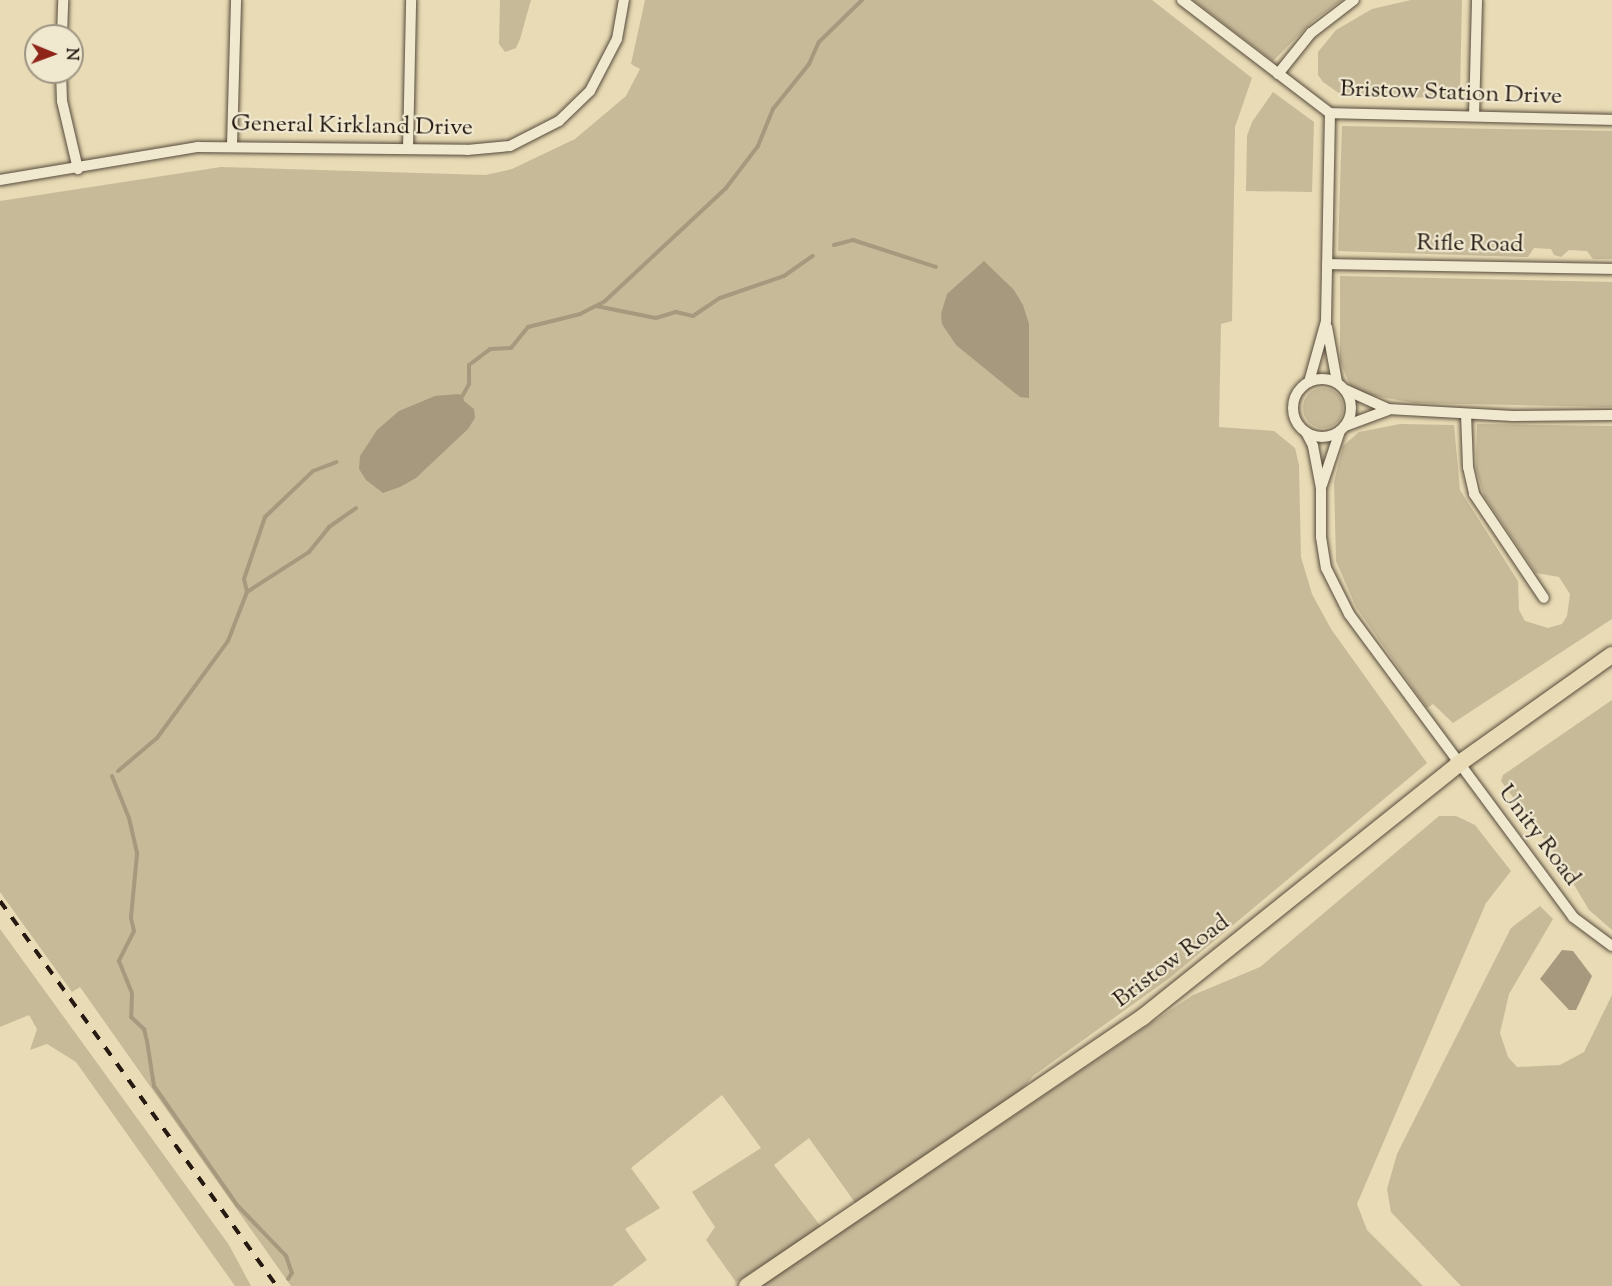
<!DOCTYPE html>
<html>
<head>
<meta charset="utf-8">
<style>
	body { margin:0 }
	#map { position:relative; width:1612px; height:1286px; overflow:hidden; background:#e8dbb5; font-family:"Sorts Mill Goudy",serif }
	div>[style] { position:absolute }
	.green>* { inset:0; background:#c7ba99 }
	.round { border-radius:50% }
	.water>* { inset:0; background:#a6997e }
	.stream>* { height:4px; margin:-2px; padding:0 2px; transform-origin:2px; border-radius:2px; background:#a6997e }
	.roads { filter:drop-shadow(0 0 2px #564a3b) drop-shadow(0 0 2px #564a3b) }
	.street>* { height:10px; margin:-5px; padding:0 5px; transform-origin:5px; border-radius:5px; background:#f0e8cf }
	.street>.ring { margin:-5px; padding:0; box-sizing:content-box; background:none; border:10px solid #f0e8cf; border-radius:50% }
	.primary>* { height:16px; margin:-8px; padding:0 8px; transform-origin:8px; border-radius:8px; background:#e8dbb5 }
	.rail>* { height:4px; margin-top:-2px; transform-origin:0; background:repeating-linear-gradient(90deg,#251912 0 10px,transparent 0 20px) }
	span { translate:-50% -50%; white-space:nowrap; text-align:center; line-height:1.15; -webkit-text-stroke:4.5px #f0e8cf; paint-order:stroke }
	.street-label { font-size:24px; color:#251912 }
	.north { position:absolute; left:24px; top:24px; width:60px; height:60px; box-sizing:border-box; background:#f0e8cf; border:2px solid #9f9583; border-radius:50%; rotate:91deg; font-size:16px; font-weight:700; line-height:24px; text-align:center; color:#251912 }
	.north::after { content:''; display:block; margin:auto; width:21px; height:27px; background:#8f2418; clip-path:polygon(50% 0,100% 100%,50% 72%,0 100%) }
</style>
</head>
<body>
<div id="map">
	<div class="green">
		<i style="clip-path:polygon(500px 0,531px 0,520px 39px,516px 48px,505px 52px,499px 44px)"></i>
		<i style="clip-path:polygon(645px 0,1152px 0,1252px 78px,1235px 127px,1232px 321px,1221px 324px,1219px 427px,1274px 431px,1295px 448px,1299px 465px,1301px 557px,1312px 594px,1331px 629px,1427px 763px,1171px 977px,1033px 1076px,1018px 1094px,856px 1204px,809px 1138px,774px 1165px,822px 1228px,736px 1282px,706px 1240px,715px 1227px,692px 1192px,761px 1148px,722px 1095px,631px 1168px,660px 1208px,625px 1229px,647px 1260px,612px 1286px,291px 1286px,80px 987px,72px 992px,0 892px,0 201px,221px 167px,486px 175px,512px 169px,575px 139px,626px 96px,640px 69px,631px 64px)"></i>
		<i style="clip-path:polygon(1193px 0,1342px 0,1313px 21px,1273px 61px)"></i>
		<i style="clip-path:polygon(1411px 0,1462px 0,1460px 92px,1452px 98px,1343px 96px,1323px 82px,1318px 75px,1318px 52px,1336px 30px,1372px 9px)"></i>
		<i style="clip-path:polygon(1273px 92px,1314px 122px,1312px 192px,1246px 191px,1247px 136px,1252px 122px)"></i>
		<i style="clip-path:polygon(1342px 126px,1612px 131px,1612px 259px,1593px 259px,1587px 251px,1569px 250px,1561px 257px,1554px 255px,1551px 249px,1534px 248px,1528px 257px,1522px 257px,1338px 251px)"></i>
		<i style="clip-path:polygon(1340px 276px,1612px 282px,1612px 407px,1414px 403px,1359px 393px,1350px 385px,1340px 361px)"></i>
		<i class="round" style="left:1303px;top:388px;width:40px;height:40px"></i>
		<i style="clip-path:polygon(1400px 424px,1454px 425px,1460px 490px,1518px 581px,1519px 610px,1525px 621px,1548px 628px,1562px 624px,1567px 616px,1570px 594px,1559px 577px,1536px 573px,1484px 496px,1476px 469px,1477px 424px,1612px 426px,1612px 619px,1453px 723px,1433px 704px,1427px 708px,1356px 607px,1336px 561px,1334px 482px,1343px 446px,1359px 432px)"></i>
		<i style="clip-path:polygon(1612px 700px,1612px 930px,1589px 910px,1560px 861px,1501px 781px,1503px 775px)"></i>
		<i style="clip-path:polygon(1439px 816px,1456px 816px,1475px 825px,1511px 871px,1486px 903px,1357px 1204px,1367px 1230px,1423px 1286px,761px 1286px,1193px 995px,1260px 967px)"></i>
		<i style="clip-path:polygon(1540px 906px,1553px 919px,1509px 994px,1500px 1033px,1508px 1057px,1517px 1067px,1560px 1065px,1584px 1052px,1612px 995px,1612px 1286px,1461px 1286px,1391px 1212px,1387px 1189px,1397px 1154px,1511px 928px)"></i>
		<i style="clip-path:polygon(0 929px,229px 1245px,251px 1286px,235px 1286px,76px 1062px,47px 1044px,30px 1050px,37px 1029px,29px 1015px,0 1027px)"></i>
	</div>
	<div class="water">
		<i style="clip-path:polygon(984px 261px,1014px 290px,1023px 305px,1029px 324px,1029px 398px,1020px 397px,956px 345px,942px 324px,941px 314px,947px 294px)"></i>
		<i style="clip-path:polygon(457px 394px,463px 395px,464px 401px,474px 409px,475px 418px,468px 429px,416px 478px,400px 487px,383px 493px,366px 480px,359px 469px,360px 456px,377px 430px,399px 411px,435px 396px)"></i>
		<i style="clip-path:polygon(1562px 950px,1573px 951px,1592px 976px,1576px 1010px,1569px 1010px,1540px 979px)"></i>
	</div>
	<div class="stream">
		<i style="left:834px;top:245px;width:20px;rotate:-15deg"></i>
		<i style="left:853px;top:240px;width:87px;rotate:18deg"></i>
		<i style="left:596px;top:306px;width:61px;rotate:11.3deg"></i>
		<i style="left:656px;top:318px;width:21px;rotate:-17deg"></i>
		<i style="left:676px;top:312px;width:17px;rotate:13deg"></i>
		<i style="left:693px;top:316px;width:32px;rotate:-34deg"></i>
		<i style="left:720px;top:298px;width:68px;rotate:-19deg"></i>
		<i style="left:784px;top:276px;width:35px;rotate:-35deg"></i>
		<i style="left:463px;top:395px;width:13px;rotate:-61deg"></i>
		<i style="left:469px;top:384px;width:19px;rotate:-90deg"></i>
		<i style="left:469px;top:365px;width:26px;rotate:-37deg"></i>
		<i style="left:490px;top:349px;width:21px;rotate:-3deg"></i>
		<i style="left:511px;top:348px;width:27px;rotate:-51deg"></i>
		<i style="left:528px;top:327px;width:54px;rotate:-14deg"></i>
		<i style="left:580px;top:314px;width:28px;rotate:-27deg"></i>
		<i style="left:605px;top:301px;width:166px;rotate:-43deg"></i>
		<i style="left:726px;top:188px;width:53px;rotate:-52.7deg"></i>
		<i style="left:758px;top:146px;width:40px;rotate:-68deg"></i>
		<i style="left:773px;top:109px;width:58px;rotate:-51.3deg"></i>
		<i style="left:809px;top:64px;width:24px;rotate:-66deg"></i>
		<i style="left:819px;top:42px;width:60px;rotate:-44.3deg"></i>
		<i style="left:247px;top:592px;width:13px;rotate:-103deg"></i>
		<i style="left:244px;top:579px;width:65px;rotate:-71.3deg"></i>
		<i style="left:265px;top:517px;width:66px;rotate:-43.8deg"></i>
		<i style="left:313px;top:471px;width:25px;rotate:-21deg"></i>
		<i style="left:118px;top:771px;width:51px;rotate:-40.2deg"></i>
		<i style="left:157px;top:738px;width:120px;rotate:-53.8deg"></i>
		<i style="left:228px;top:641px;width:53px;rotate:-68.8deg"></i>
		<i style="left:247px;top:592px;width:74px;rotate:-32.8deg"></i>
		<i style="left:309px;top:552px;width:32px;rotate:-51deg"></i>
		<i style="left:329px;top:527px;width:33px;rotate:-35deg"></i>
		<i style="left:112px;top:776px;width:45px;rotate:68deg"></i>
		<i style="left:129px;top:818px;width:37px;rotate:77deg"></i>
		<i style="left:137px;top:854px;width:64px;rotate:95.4deg"></i>
		<i style="left:131px;top:918px;width:13px;rotate:77deg"></i>
		<i style="left:134px;top:931px;width:34px;rotate:117deg"></i>
		<i style="left:119px;top:961px;width:35px;rotate:68deg"></i>
		<i style="left:132px;top:994px;width:23px;rotate:92deg"></i>
		<i style="left:131px;top:1017px;width:18px;rotate:43deg"></i>
		<i style="left:144px;top:1029px;width:12px;rotate:76deg"></i>
		<i style="left:147px;top:1041px;width:46px;rotate:81.2deg"></i>
		<i style="left:154px;top:1086px;width:145px;rotate:55.1deg"></i>
		<i style="left:237px;top:1205px;width:71px;rotate:46.1deg"></i>
		<i style="left:286px;top:1256px;width:18px;rotate:71deg"></i>
		<i style="left:292px;top:1273px;width:7px;rotate:124deg"></i>
	</div>
	<div class="roads">
		<div class="street">
			<i style="left:1182px;top:0;width:186px;rotate:37.4deg"></i>
			<i style="left:1330px;top:113px;width:282px;rotate:1.4deg"></i>
			<i style="left:62px;top:36px;width:36px;rotate:-88deg"></i>
			<i style="left:61px;top:72px;width:29px;rotate:88deg"></i>
			<i style="left:62px;top:101px;width:70px;rotate:76.8deg"></i>
			<i style="left:1278px;top:74px;width:53px;rotate:-51.2deg"></i>
			<i style="left:1311px;top:33px;width:54px;rotate:-37.5deg"></i>
			<i style="left:1474px;top:116px;width:116px;rotate:-88.5deg"></i>
			<i style="left:232px;top:145px;width:145px;rotate:-88.4deg"></i>
			<i style="left:408px;top:149px;width:149px;rotate:-88.8deg"></i>
			<i style="left:0;top:180px;width:201px;rotate:-9.5deg"></i>
			<i style="left:198px;top:147px;width:269px;rotate:0.6deg"></i>
			<i style="left:467px;top:150px;width:43px;rotate:-5.3deg"></i>
			<i style="left:510px;top:146px;width:55px;rotate:-27deg"></i>
			<i style="left:559px;top:121px;width:43px;rotate:-44.1deg"></i>
			<i style="left:590px;top:91px;width:59px;rotate:-62.6deg"></i>
			<i style="left:617px;top:39px;width:40px;rotate:-80deg"></i>
			<i style="left:1327px;top:264px;width:285px;rotate:1deg"></i>
			<i style="left:1327px;top:327px;width:56px;rotate:79.7deg"></i>
			<i class="ring" style="left:1293px;top:379px;width:48px;height:48px"></i>
			<i style="left:1309px;top:382px;width:63px;rotate:-74.4deg"></i>
			<i style="left:1326px;top:321px;width:208px;rotate:-88.9deg"></i>
			<i style="left:1346px;top:390px;width:46px;rotate:24.3deg"></i>
			<i style="left:1388px;top:409px;width:125px;rotate:3.2deg"></i>
			<i style="left:1513px;top:416px;width:99px;rotate:-0.6deg"></i>
			<i style="left:1466px;top:414px;width:53px;rotate:87.8deg"></i>
			<i style="left:1468px;top:467px;width:28px;rotate:77deg"></i>
			<i style="left:1474px;top:494px;width:125px;rotate:56.1deg"></i>
			<i style="left:1345px;top:426px;width:46px;rotate:-20.4deg"></i>
			<i style="left:1306px;top:432px;width:16px;rotate:63deg"></i>
			<i style="left:1313px;top:446px;width:43px;rotate:79.2deg"></i>
			<i style="left:1321px;top:488px;width:49px;rotate:90deg"></i>
			<i style="left:1321px;top:537px;width:31px;rotate:81deg"></i>
			<i style="left:1326px;top:568px;width:51px;rotate:63.4deg"></i>
			<i style="left:1349px;top:614px;width:377px;rotate:53.5deg"></i>
			<i style="left:1573px;top:917px;width:49px;rotate:36.6deg"></i>
			<i style="left:1322px;top:485px;width:57px;rotate:-71.6deg"></i>
		</div>
		<div class="primary">
			<i style="left:747px;top:1286px;width:479px;rotate:-34.2deg"></i>
			<i style="left:1143px;top:1017px;width:403px;rotate:-38.7deg"></i>
			<i style="left:1457px;top:765px;width:190px;rotate:-35.4deg"></i>
		</div>
	</div>
	<div class="rail">
		<i style="left:0;top:901px;width:474px;rotate:54.3deg"></i>
	</div>
	<div class="street-label">
		<span style="left:1451px;top:94px;rotate:2deg">Bristow Station Drive</span>
		<span style="left:352px;top:127px;rotate:1deg">General Kirkland Drive</span>
		<span style="left:1470px;top:245px;rotate:1deg">Rifle Road</span>
		<span style="left:1538px;top:836px;rotate:53deg">Unity Road</span>
		<span style="left:1172px;top:962px;rotate:-37deg">Bristow Road</span>
	</div>
	<div class="north">N</div>
</div>
</body>
</html>
